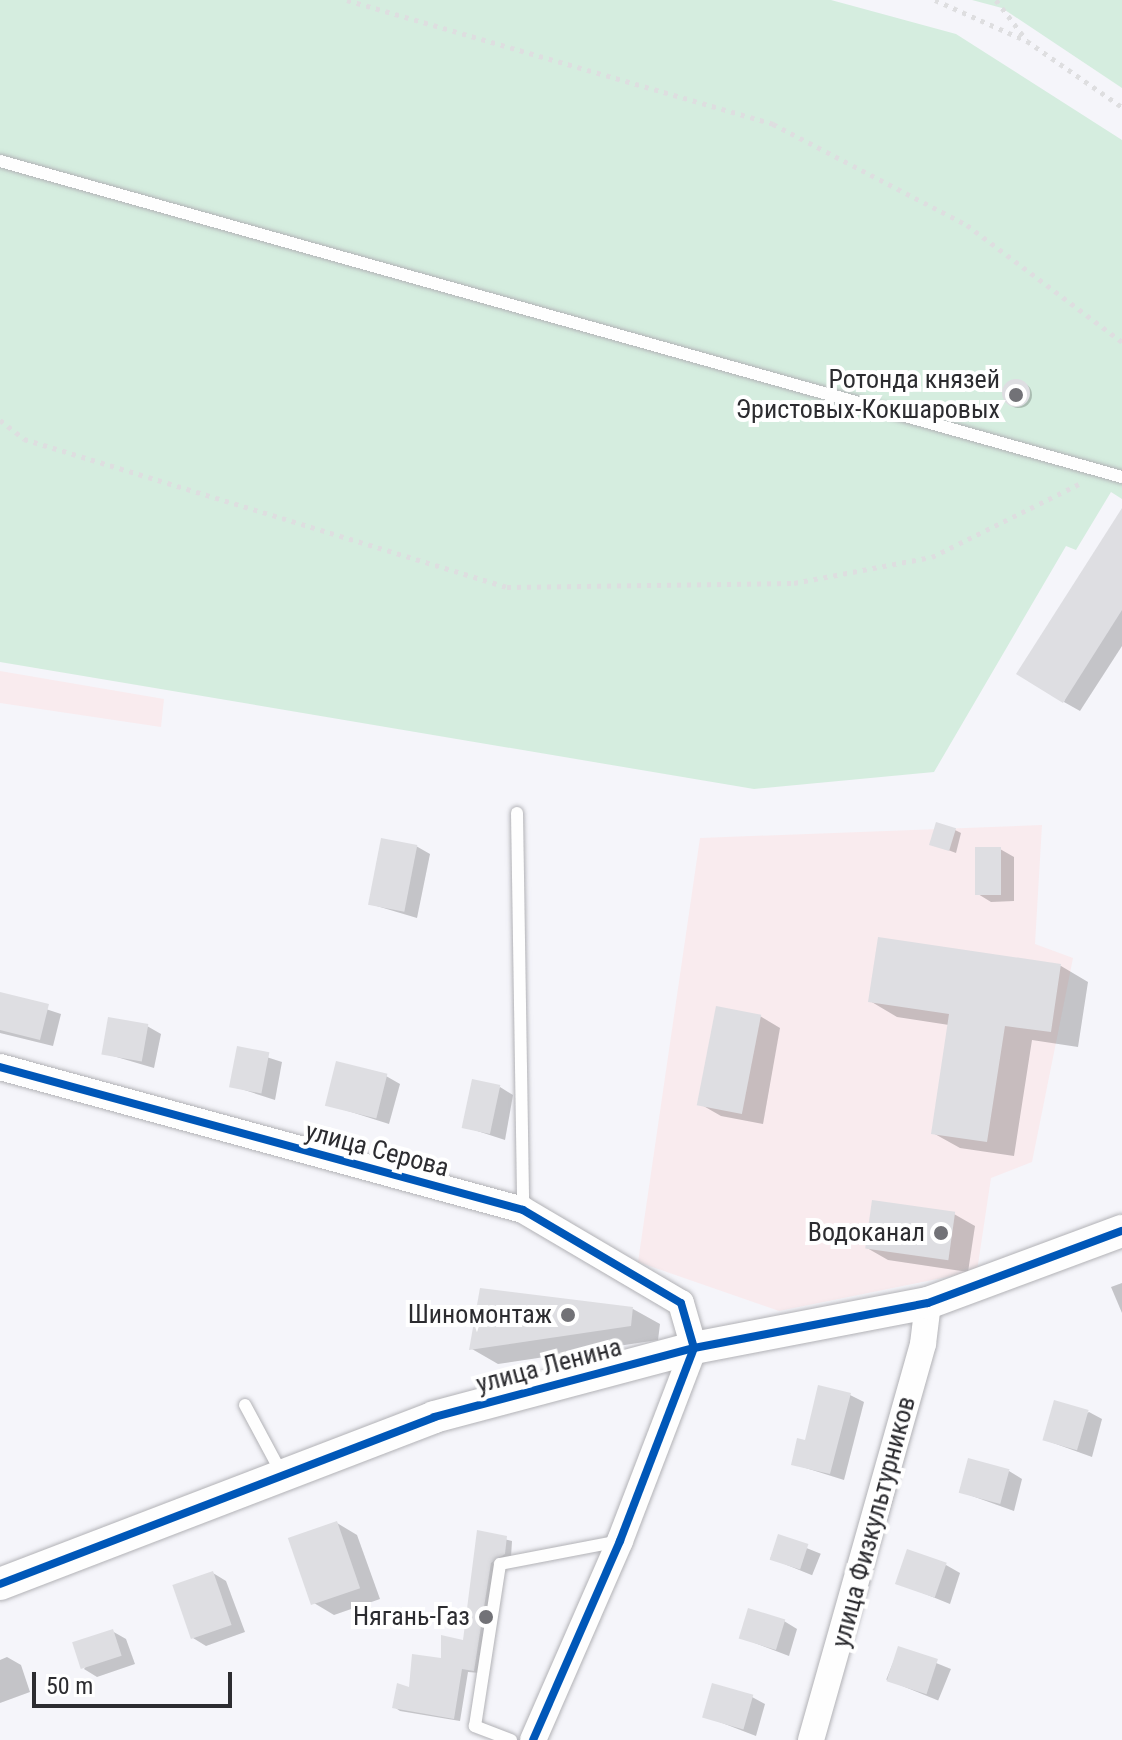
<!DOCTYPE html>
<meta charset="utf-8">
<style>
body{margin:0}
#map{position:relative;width:1122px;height:1740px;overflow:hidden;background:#f5f5fa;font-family:"Roboto Condensed",sans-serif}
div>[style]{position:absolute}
.industrial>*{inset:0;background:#f9ebee}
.green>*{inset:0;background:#d5eddf}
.shadow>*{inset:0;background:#0003;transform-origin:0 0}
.round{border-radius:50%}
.building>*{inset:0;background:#dedee2;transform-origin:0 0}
.path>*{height:5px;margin-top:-2.5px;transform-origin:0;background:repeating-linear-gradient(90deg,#dedee0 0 4px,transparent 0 10px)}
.roads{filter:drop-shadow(0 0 2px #b2b2b6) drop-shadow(0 0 2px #b2b2b6)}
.service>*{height:12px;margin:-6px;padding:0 6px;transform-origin:6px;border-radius:6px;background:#fefefe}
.minor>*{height:26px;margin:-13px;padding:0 13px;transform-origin:13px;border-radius:13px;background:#fefefe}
.tertiary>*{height:32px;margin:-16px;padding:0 16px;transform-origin:16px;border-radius:16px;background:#fefefe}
.cycleway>*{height:8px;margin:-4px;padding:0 4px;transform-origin:4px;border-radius:4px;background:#0057b8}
.dots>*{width:22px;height:22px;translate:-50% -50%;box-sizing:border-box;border:4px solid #fff;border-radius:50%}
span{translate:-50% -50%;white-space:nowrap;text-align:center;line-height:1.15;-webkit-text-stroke:8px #fff;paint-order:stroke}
.poi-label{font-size:26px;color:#2c2c30}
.right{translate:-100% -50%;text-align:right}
.street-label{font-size:26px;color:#2c2c30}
.scale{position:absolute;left:32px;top:1672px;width:200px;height:36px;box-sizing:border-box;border:4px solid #2c2c30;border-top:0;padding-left:10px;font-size:24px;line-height:28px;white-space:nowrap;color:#2c2c30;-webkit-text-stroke:6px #fff;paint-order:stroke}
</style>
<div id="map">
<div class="industrial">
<div style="clip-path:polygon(0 671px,164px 699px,161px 727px,0 703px)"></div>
<div style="clip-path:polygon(1042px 825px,1035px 944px,1073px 958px,1032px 1162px,991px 1178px,977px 1271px,779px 1311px,638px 1262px,700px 838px)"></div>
</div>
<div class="green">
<div style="clip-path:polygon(0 0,831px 0,956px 34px,1122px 140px,1122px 499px,1111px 492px,1076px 550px,1066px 546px,934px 772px,754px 789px,0 662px)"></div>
<div style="clip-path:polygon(972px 0,1122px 0,1122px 88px,1002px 8px)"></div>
</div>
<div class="shadow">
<div class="round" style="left:1006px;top:382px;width:26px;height:26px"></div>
<div style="clip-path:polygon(1122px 511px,1122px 646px,1080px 711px,1064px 702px)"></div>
<div style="clip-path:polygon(955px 830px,961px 833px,956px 853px,932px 844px)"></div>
<div style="clip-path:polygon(416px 846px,430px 854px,417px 918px,370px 904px)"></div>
<div style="clip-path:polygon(1000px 849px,1014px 857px,1014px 901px,991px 902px,978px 894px)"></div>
<div style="clip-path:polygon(879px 940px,1061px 966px,1088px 982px,1078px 1047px,1032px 1040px,1014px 1156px,960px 1148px,933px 1133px,949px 1025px,897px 1017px,870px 1001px)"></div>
<div style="clip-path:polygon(0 994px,61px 1014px,53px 1046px,0 1033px)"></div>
<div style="clip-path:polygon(760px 1016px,780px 1028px,763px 1124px,721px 1116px,700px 1104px)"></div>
<div style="clip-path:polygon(147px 1026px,161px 1034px,154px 1068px,103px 1053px)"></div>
<div style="clip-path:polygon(239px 1048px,282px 1062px,275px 1100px,232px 1086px)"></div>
<div style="clip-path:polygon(386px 1076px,400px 1084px,389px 1124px,326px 1104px)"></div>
<div style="clip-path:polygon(500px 1087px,513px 1095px,505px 1140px,465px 1127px)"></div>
<div style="clip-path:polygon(954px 1214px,975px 1226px,968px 1272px,888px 1260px,867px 1248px)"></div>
<div style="clip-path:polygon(1122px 1283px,1122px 1313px,1111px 1287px)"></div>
<div style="clip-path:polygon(633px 1309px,660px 1324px,658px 1340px,498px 1364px,472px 1349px)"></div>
<div style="clip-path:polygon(850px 1395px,864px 1402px,844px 1480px,793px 1464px)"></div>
<div style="clip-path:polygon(1089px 1412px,1102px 1419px,1092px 1457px,1045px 1440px)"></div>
<div style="clip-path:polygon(1009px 1471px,1022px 1479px,1014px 1511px,961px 1492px)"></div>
<div style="clip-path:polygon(337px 1523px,357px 1535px,380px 1599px,334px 1615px,314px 1603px)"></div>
<div style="clip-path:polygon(479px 1533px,512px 1541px,511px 1557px,497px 1566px,480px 1673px,468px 1672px,460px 1721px,400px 1711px,394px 1707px,410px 1689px,465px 1642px)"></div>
<div style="left:779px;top:1537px;width:45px;height:23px;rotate:22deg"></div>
<div style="clip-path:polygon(946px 1565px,960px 1573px,950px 1604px,898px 1583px)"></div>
<div style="clip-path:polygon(213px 1573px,226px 1581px,245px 1632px,206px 1646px,193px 1638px)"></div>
<div style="clip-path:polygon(784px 1621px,797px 1629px,789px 1656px,742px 1638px)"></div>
<div style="clip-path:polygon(112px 1631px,126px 1639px,135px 1664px,97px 1677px,84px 1669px)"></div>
<div style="left:899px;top:1648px;width:56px;height:34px;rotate:22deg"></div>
<div style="clip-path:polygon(7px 1657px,21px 1665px,30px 1692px,0 1703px,0 1660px)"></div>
<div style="clip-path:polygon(752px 1697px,765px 1704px,756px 1736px,704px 1716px)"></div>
</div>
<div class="building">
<div class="round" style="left:1002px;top:379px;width:28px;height:28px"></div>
<div style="clip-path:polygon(1122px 508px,1122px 610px,1063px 703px,1016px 674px)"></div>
<div style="left:936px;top:822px;width:21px;height:24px;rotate:17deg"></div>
<div style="left:381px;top:838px;width:37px;height:68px;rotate:11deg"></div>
<div style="left:975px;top:847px;width:26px;height:48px"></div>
<div style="clip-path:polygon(878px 937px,1061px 964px,1051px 1032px,1005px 1026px,987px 1142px,931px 1134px,949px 1014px,868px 1002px)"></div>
<div style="clip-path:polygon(0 992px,49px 1004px,40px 1040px,0 1030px)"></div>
<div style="left:716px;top:1006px;width:46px;height:101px;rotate:11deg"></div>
<div style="left:108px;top:1017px;width:41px;height:38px;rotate:10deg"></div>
<div style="left:237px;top:1046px;width:33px;height:42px;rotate:11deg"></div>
<div style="left:336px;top:1061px;width:53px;height:46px;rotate:14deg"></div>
<div style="left:472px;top:1079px;width:29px;height:50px;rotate:12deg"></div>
<div style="left:872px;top:1200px;width:84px;height:49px;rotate:8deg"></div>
<div style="clip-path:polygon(480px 1288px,633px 1307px,631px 1326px,469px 1350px)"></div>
<div style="clip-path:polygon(818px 1385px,851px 1393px,830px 1474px,791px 1465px,797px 1438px,805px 1440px)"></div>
<div style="left:1054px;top:1400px;width:36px;height:42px;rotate:16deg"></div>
<div style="left:968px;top:1458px;width:43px;height:36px;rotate:15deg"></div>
<div style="left:337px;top:1521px;width:71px;height:52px;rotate:71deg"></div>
<div style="clip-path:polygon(477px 1530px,507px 1536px,505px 1554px,491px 1563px,474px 1671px,462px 1669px,454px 1719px,392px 1708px,397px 1683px,409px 1687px,412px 1654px,441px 1658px,441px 1635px,463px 1640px)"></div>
<div style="left:778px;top:1534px;width:32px;height:27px;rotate:18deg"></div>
<div style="left:907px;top:1549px;width:42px;height:37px;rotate:19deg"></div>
<div style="left:213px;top:1571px;width:57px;height:43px;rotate:71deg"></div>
<div style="left:748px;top:1608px;width:39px;height:32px;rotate:17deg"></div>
<div style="left:113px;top:1629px;width:28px;height:43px;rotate:72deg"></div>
<div style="left:898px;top:1646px;width:42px;height:37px;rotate:18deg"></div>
<div style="left:712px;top:1683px;width:43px;height:36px;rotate:16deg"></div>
</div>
<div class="path">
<div style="left:347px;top:0;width:444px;rotate:16.2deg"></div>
<div style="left:773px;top:124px;width:219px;rotate:27.5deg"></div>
<div style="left:967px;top:225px;width:194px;rotate:37deg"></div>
<div style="left:935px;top:0;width:101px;rotate:24deg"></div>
<div style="left:1027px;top:41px;width:116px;rotate:34.8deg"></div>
<div style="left:996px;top:0;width:48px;rotate:52.7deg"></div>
<div style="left:0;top:420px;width:31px;rotate:38deg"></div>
<div style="left:24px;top:439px;width:505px;rotate:17.04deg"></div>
<div style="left:507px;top:587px;width:287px;rotate:-0.8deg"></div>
<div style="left:794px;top:583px;width:140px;rotate:-10.7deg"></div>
<div style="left:932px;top:557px;width:164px;rotate:-26.4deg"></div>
</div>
<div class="roads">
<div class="service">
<div style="left:0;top:161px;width:1166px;rotate:15.73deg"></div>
<div style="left:517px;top:813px;width:397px;rotate:89.1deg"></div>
<div style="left:245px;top:1405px;width:78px;rotate:61.8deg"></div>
<div style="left:511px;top:1740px;width:39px;rotate:-159deg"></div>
<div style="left:475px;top:1726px;width:164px;rotate:-81.2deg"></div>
<div style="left:500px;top:1564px;width:122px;rotate:-10.9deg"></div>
</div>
<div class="minor">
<div style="left:0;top:1067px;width:542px;rotate:15.29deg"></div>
<div style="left:523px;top:1210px;width:183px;rotate:30.5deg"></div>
<div style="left:681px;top:1303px;width:47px;rotate:73.9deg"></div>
<div style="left:694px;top:1348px;width:207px;rotate:111deg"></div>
<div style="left:620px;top:1541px;width:217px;rotate:113.6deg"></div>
<div style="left:811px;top:1740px;width:412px;rotate:-74.2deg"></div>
<div style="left:923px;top:1344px;width:41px;rotate:-83deg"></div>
</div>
<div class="tertiary">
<div style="left:0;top:1584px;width:465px;rotate:-21deg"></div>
<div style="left:434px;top:1417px;width:269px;rotate:-14.9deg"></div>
<div style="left:694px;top:1348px;width:238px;rotate:-10.9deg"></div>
<div style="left:928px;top:1303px;width:207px;rotate:-20.4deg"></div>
</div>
</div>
<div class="cycleway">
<div style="left:0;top:1067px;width:542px;rotate:15.29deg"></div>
<div style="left:523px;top:1210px;width:183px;rotate:30.5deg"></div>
<div style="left:681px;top:1303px;width:47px;rotate:73.9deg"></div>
<div style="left:694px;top:1348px;width:207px;rotate:111deg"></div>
<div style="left:620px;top:1541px;width:217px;rotate:113.6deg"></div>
<div style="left:0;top:1584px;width:465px;rotate:-21deg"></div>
<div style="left:434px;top:1417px;width:269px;rotate:-14.9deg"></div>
<div style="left:694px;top:1348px;width:238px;rotate:-10.9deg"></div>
<div style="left:928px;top:1303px;width:207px;rotate:-20.4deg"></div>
</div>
<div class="dots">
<div style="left:1016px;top:395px;background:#727277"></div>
<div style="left:941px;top:1233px;background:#727277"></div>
<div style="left:568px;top:1315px;background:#727277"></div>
<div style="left:486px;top:1617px;background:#727277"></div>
</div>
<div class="poi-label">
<span class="right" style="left:1000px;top:395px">Ротонда князей<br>Эристовых-Кокшаровых</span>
<span class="right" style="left:925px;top:1233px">Водоканал</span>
<span class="right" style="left:552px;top:1315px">Шиномонтаж</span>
<span class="right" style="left:470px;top:1617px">Нягань-Газ</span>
</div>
<div class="street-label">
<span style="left:377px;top:1150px;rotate:15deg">улица Серова</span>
<span style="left:549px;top:1366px;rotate:-15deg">улица Ленина</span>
<span style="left:874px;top:1522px;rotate:-75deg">улица Физкультурников</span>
</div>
<div class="scale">50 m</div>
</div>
